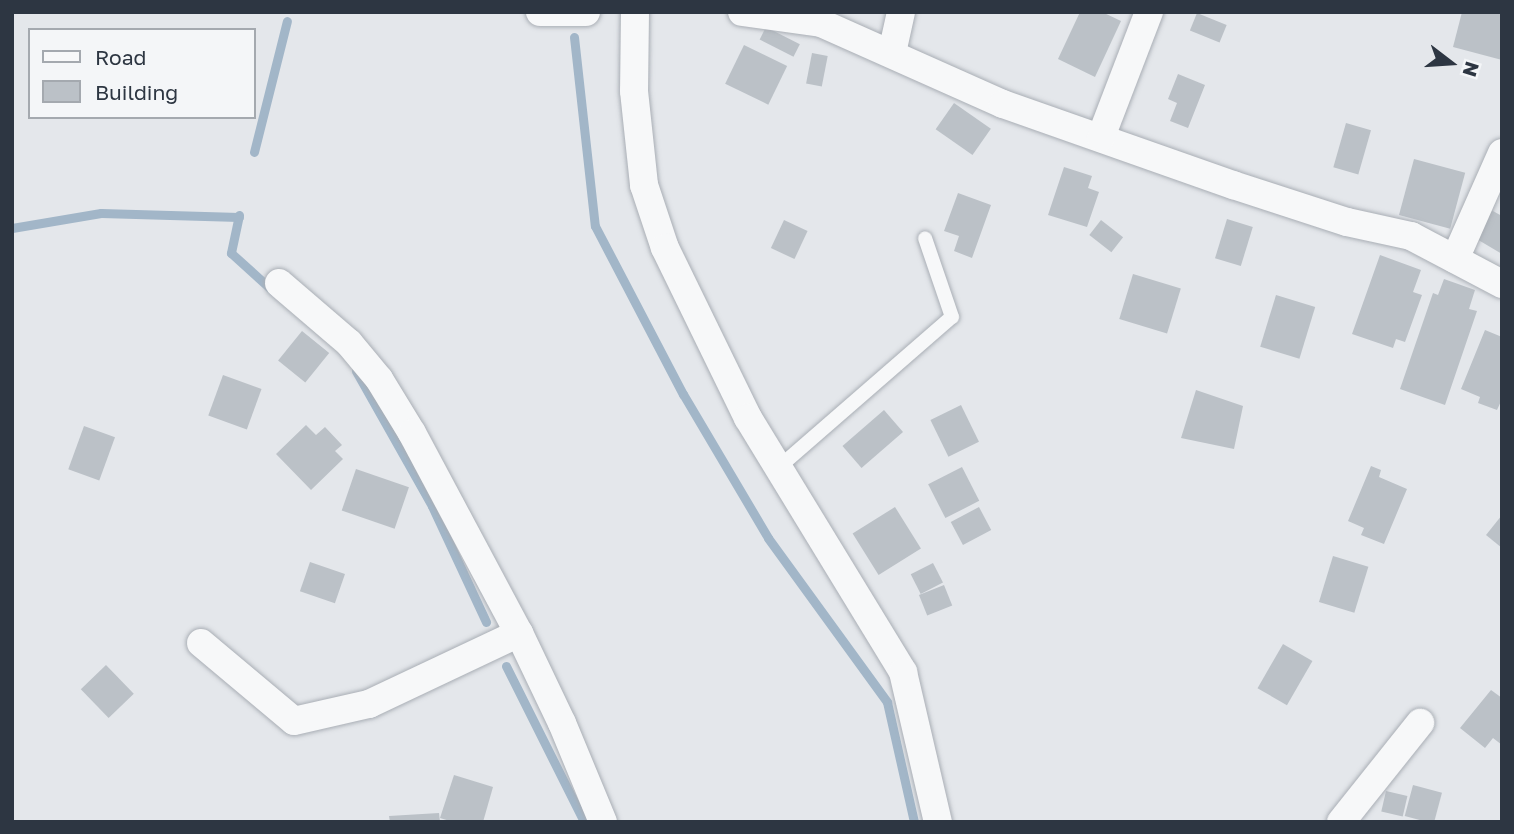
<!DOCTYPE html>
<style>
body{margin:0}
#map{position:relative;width:1514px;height:834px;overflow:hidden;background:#e4e7eb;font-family:"Golos Text",sans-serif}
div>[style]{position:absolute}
.stream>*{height:9px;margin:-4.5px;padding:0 4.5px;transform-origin:4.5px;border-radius:4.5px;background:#a2b6c8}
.building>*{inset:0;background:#bbc1c7;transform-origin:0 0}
.roads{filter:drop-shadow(0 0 2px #a9aeb5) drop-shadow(0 0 2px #a9aeb5)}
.service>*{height:14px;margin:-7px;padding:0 7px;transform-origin:7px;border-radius:7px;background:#f7f8f9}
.minor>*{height:28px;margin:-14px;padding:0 14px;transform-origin:14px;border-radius:14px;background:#f7f8f9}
span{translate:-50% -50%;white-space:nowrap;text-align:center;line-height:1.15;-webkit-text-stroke:5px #f4f6f8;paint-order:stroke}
.frame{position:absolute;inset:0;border:14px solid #2d3642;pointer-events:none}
.legend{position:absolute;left:28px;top:28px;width:228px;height:91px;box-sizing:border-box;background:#f4f6f8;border:2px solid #a4a9af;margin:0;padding:9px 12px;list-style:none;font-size:21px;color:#2d3642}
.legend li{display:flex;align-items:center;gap:14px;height:35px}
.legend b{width:35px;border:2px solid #a4a9af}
.north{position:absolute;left:1416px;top:28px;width:70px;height:70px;-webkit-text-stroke:5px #f4f6f8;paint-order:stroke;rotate:107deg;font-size:19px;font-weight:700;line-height:28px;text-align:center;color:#2d3642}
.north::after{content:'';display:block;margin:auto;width:24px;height:32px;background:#2d3642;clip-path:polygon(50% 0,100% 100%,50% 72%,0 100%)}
</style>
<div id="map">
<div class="stream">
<div style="left:574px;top:37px;width:190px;rotate:83.7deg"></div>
<div style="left:595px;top:226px;width:190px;rotate:62.4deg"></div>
<div style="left:683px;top:394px;width:167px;rotate:59.4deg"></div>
<div style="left:768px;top:538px;width:203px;rotate:54deg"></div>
<div style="left:887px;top:702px;width:123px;rotate:77.3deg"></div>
<div style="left:254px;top:152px;width:135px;rotate:-75.9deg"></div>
<div style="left:239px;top:215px;width:39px;rotate:102deg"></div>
<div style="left:231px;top:253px;width:57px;rotate:42.1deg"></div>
<div style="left:12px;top:228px;width:90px;rotate:-9.6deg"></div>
<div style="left:101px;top:213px;width:138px;rotate:1.7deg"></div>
<div style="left:356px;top:371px;width:155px;rotate:60.6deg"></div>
<div style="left:432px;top:506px;width:128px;rotate:65deg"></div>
<div style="left:506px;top:666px;width:174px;rotate:63.4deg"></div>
</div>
<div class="building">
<div style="clip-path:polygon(1080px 12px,1102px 12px,1121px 21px,1095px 77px,1058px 59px)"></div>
<div style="clip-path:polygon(1462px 12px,1502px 12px,1502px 60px,1453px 47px)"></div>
<div style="left:1197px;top:13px;width:32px;height:19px;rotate:22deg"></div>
<div style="left:766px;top:27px;width:38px;height:14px;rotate:27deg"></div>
<div style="left:744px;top:45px;width:48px;height:43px;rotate:26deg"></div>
<div style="left:812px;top:53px;width:16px;height:31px;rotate:11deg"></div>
<div style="clip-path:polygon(1178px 74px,1205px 85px,1188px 128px,1170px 121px,1177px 103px,1168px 99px)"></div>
<div style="left:954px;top:103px;width:45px;height:32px;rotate:35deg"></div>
<div style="left:1346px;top:123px;width:26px;height:46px;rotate:16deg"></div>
<div style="left:1414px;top:159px;width:53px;height:58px;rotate:15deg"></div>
<div style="clip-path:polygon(1064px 167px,1092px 176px,1088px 188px,1099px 192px,1087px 227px,1048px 215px)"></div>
<div style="clip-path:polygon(958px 193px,991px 205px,972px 258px,954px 251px,959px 236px,944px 231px)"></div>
<div style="clip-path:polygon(1491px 210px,1502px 216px,1502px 254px,1475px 238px)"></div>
<div style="left:1227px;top:219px;width:27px;height:41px;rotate:17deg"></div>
<div style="left:784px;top:220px;width:26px;height:31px;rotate:25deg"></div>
<div style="left:1101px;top:220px;width:28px;height:19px;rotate:38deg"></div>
<div style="clip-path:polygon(1380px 255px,1421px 270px,1413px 292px,1422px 295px,1405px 342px,1396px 339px,1393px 348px,1352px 334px)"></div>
<div style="left:1133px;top:274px;width:50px;height:47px;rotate:17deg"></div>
<div style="clip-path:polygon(1444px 279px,1475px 290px,1469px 309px,1477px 311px,1445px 405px,1400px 389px,1433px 293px,1438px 295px)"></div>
<div style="left:1276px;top:295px;width:41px;height:54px;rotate:17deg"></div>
<div style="clip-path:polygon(1485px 330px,1502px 337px,1502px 399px,1497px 410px,1478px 403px,1480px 397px,1461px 389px)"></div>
<div style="left:302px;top:331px;width:35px;height:38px;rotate:39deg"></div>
<div style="left:223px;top:375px;width:41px;height:43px;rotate:20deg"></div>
<div style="clip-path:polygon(1196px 390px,1243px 406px,1234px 449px,1181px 438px)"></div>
<div style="left:961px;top:405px;width:41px;height:34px;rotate:64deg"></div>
<div style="left:884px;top:410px;width:29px;height:55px;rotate:49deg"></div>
<div style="clip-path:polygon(306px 425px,316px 435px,325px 427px,342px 445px,335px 451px,343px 459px,311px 490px,276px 454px)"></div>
<div style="left:84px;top:426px;width:33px;height:46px;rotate:20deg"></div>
<div style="clip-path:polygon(1371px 466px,1381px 470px,1379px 477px,1407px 489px,1384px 544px,1361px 535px,1364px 528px,1348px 521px)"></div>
<div style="left:962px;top:467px;width:38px;height:38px;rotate:63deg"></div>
<div style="left:356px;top:469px;width:56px;height:44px;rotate:19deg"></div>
<div style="left:895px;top:507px;width:49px;height:50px;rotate:58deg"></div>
<div style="left:979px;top:507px;width:26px;height:32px;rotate:62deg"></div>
<div style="clip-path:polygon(1502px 515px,1502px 548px,1486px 535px)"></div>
<div style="left:1333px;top:556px;width:37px;height:48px;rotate:17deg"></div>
<div style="left:310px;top:562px;width:37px;height:31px;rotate:19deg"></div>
<div style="left:933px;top:563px;width:22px;height:25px;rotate:63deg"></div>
<div style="left:944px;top:585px;width:22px;height:27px;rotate:68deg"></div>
<div style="left:1283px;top:644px;width:34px;height:51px;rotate:30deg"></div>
<div style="left:106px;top:665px;width:40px;height:35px;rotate:46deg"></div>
<div style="clip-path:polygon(1491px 690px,1502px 698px,1502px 745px,1493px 738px,1485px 748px,1460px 728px)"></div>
<div style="clip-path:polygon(454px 775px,493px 787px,483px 822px,453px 822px,440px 818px)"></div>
<div style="left:1413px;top:785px;width:30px;height:32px;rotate:15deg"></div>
<div style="left:1386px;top:791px;width:22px;height:21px;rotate:13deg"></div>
<div style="clip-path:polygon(439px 813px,440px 822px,390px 822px,389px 816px)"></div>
</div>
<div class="roads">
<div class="service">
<div style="left:778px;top:468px;width:230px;rotate:-41deg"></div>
<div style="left:952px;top:317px;width:83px;rotate:-108.9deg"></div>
</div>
<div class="minor">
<div style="left:540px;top:12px;width:46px"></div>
<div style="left:635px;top:12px;width:79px;rotate:90.7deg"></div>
<div style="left:634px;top:91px;width:95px;rotate:83.9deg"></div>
<div style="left:644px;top:185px;width:66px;rotate:71.6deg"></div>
<div style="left:665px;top:248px;width:189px;rotate:64deg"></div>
<div style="left:748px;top:418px;width:298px;rotate:58.6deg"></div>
<div style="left:903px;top:672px;width:154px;rotate:76.9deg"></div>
<div style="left:742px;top:12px;width:80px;rotate:7.9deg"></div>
<div style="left:821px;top:23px;width:199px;rotate:24deg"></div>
<div style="left:1003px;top:104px;width:244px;rotate:19.4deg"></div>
<div style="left:1233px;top:185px;width:120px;rotate:18deg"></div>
<div style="left:1347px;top:222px;width:66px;rotate:12.3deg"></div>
<div style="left:1411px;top:236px;width:103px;rotate:27.8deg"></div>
<div style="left:892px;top:53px;width:42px;rotate:-77.6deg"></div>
<div style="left:1101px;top:137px;width:134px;rotate:-69deg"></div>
<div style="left:1455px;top:259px;width:116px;rotate:-66.1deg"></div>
<div style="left:279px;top:283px;width:92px;rotate:40.6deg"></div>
<div style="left:349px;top:343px;width:47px;rotate:50.2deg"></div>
<div style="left:379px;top:379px;width:63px;rotate:58.6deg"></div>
<div style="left:412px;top:433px;width:227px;rotate:61.9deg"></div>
<div style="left:519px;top:633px;width:100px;rotate:64.5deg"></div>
<div style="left:562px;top:723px;width:107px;rotate:67.5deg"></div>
<div style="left:201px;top:643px;width:121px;rotate:40deg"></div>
<div style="left:294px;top:721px;width:77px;rotate:-12.8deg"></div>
<div style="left:369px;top:704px;width:166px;rotate:-25.3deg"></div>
<div style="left:1341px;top:822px;width:127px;rotate:-51.4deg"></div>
</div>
</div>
<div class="frame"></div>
<ul class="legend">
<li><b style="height:9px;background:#f7f8f9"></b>Road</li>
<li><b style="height:19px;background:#bbc1c7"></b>Building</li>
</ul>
<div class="north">N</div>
</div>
